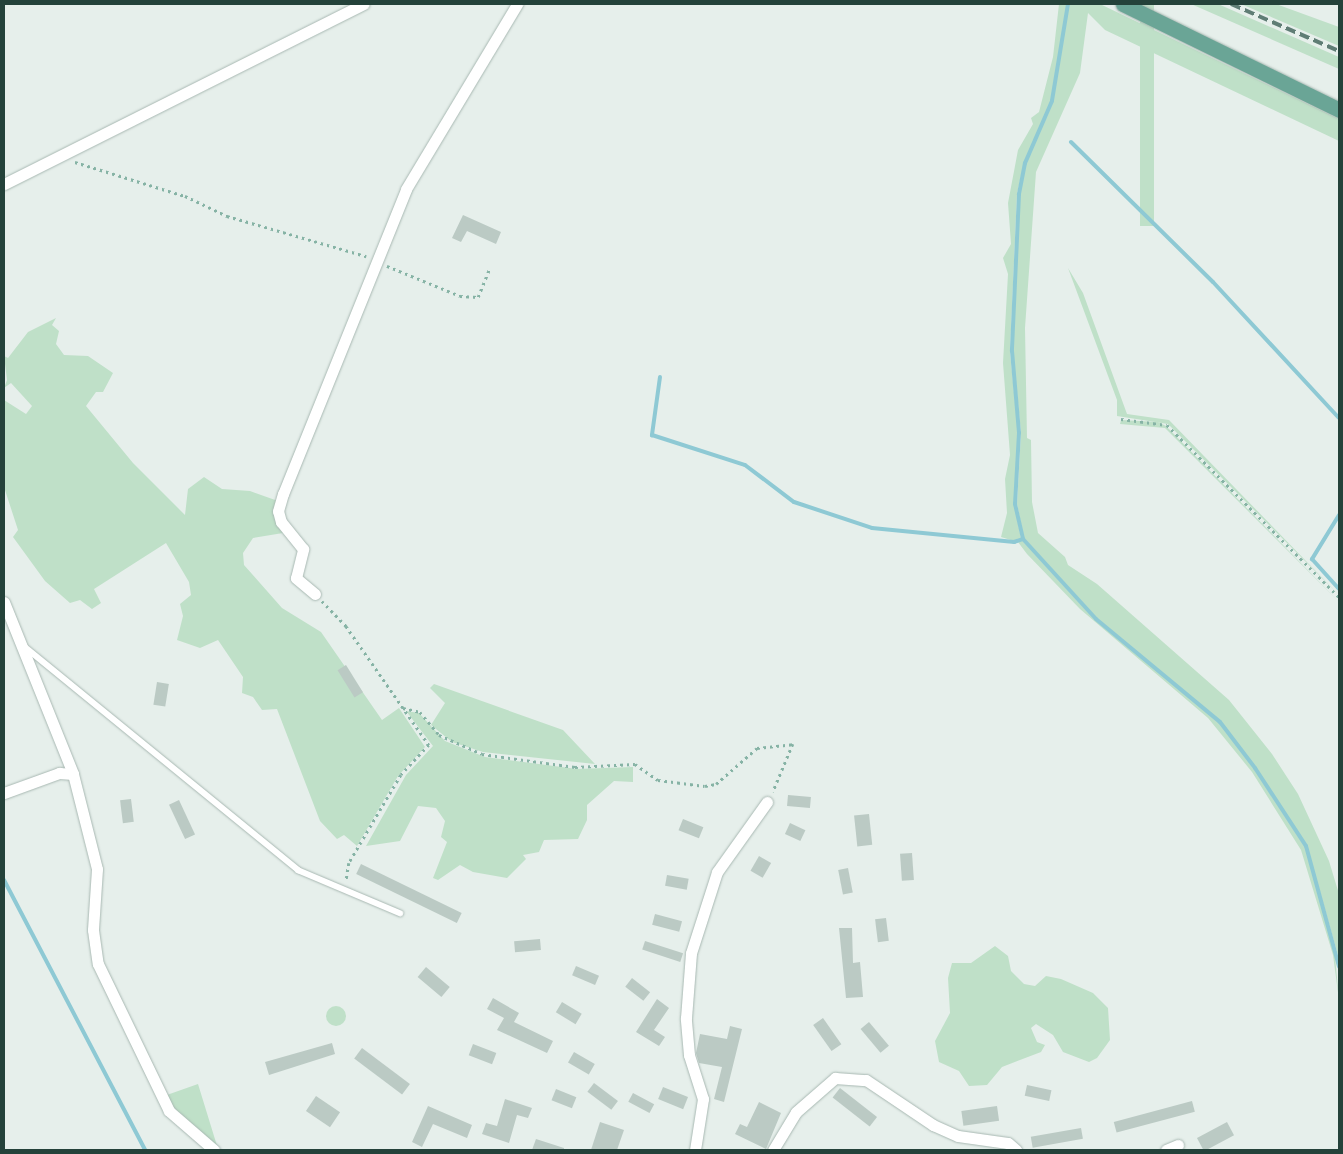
<!DOCTYPE html>
<style>
body{margin:0}
#map{position:relative;width:1343px;height:1154px;overflow:hidden;background:#e6efeb;font-family:Ubuntu,sans-serif}
div>[style]{position:absolute}
.green>*{inset:0;background:#bfe0c8;transform-origin:0 0}
.round{border-radius:50%}
.stream>*{height:4px;margin:-2px;padding:0 2px;transform-origin:2px;border-radius:2px;background:#8ec9d4}
.building>*{inset:0;background:#bbcac4;transform-origin:0 0}
.path>*{height:2.5px;margin-top:-1.25px;transform-origin:0;background:repeating-linear-gradient(90deg,#86b3a5 0 2.5px,transparent 0 6.5px)}
.roads{filter:drop-shadow(0 0 1px #a8b8b2) drop-shadow(0 0 1px #a8b8b2)}
.service>*{height:5.5px;margin:-2.75px;padding:0 2.75px;transform-origin:2.75px;border-radius:2.75px;background:#fff}
.minor>*{height:11px;margin:-5.5px;padding:0 5.5px;transform-origin:5.5px;border-radius:5.5px;background:#fff}
.primary>*{height:15px;margin:-7.5px;padding:0 7.5px;transform-origin:7.5px;border-radius:7.5px;background:#6aa596}
.rail>*{height:4px;margin-top:-2px;transform-origin:0;background:repeating-linear-gradient(90deg,#5f7d75 0 10px,transparent 0 15px)}
span{translate:-50% -50%;white-space:nowrap;text-align:center;line-height:1.15;-webkit-text-stroke:4.5px #f7fbf9;paint-order:stroke}
.frame{position:absolute;inset:0;border:5px solid #24423a;pointer-events:none}
</style>
<div id="map">
<div class="green">
<div style="clip-path:polygon(1059px 4px,1067px 4px,1066px 22px,1051px 101px,1024px 162px,1017px 194px,1010px 352px,1018px 433px,1014px 504px,1021px 538px,1014px 541px,1001px 537px,1007px 513px,1005px 479px,1010px 455px,1003px 363px,1008px 274px,1003px 258px,1011px 244px,1008px 203px,1018px 150px,1033px 124px,1031px 118px,1039px 112px,1053px 57px)"></div>
<div style="clip-path:polygon(1069px 4px,1100px 4px,1339px 119px,1339px 141px,1105px 30px,1088px 13px,1080px 73px,1036px 172px,1025px 328px,1027px 438px,1031px 440px,1032px 502px,1038px 533px,1065px 557px,1068px 565px,1097px 584px,1229px 700px,1272px 754px,1298px 794px,1329px 861px,1339px 894px,1339px 959px,1307px 846px,1221px 721px,1097px 618px,1024px 538px,1017px 504px,1021px 433px,1013px 351px,1020px 194px,1026px 163px,1053px 102px)"></div>
<div style="left:1140px;top:4px;width:14px;height:222px"></div>
<div style="clip-path:polygon(1191px 4px,1218px 4px,1339px 57px,1339px 69px)"></div>
<div style="clip-path:polygon(1241px 4px,1276px 4px,1339px 27px,1339px 46px)"></div>
<div style="clip-path:polygon(1068px 268px,1083px 293px,1127px 414px,1169px 420px,1339px 595px,1168px 424px,1117px 416px,1117px 400px)"></div>
<div style="clip-path:polygon(56px 318px,52px 325px,59px 331px,56px 344px,64px 355px,88px 356px,113px 373px,103px 392px,96px 392px,86px 406px,133px 463px,185px 515px,188px 489px,204px 477px,222px 489px,250px 491px,278px 501px,283px 533px,253px 538px,243px 553px,244px 565px,282px 608px,321px 632px,382px 720px,399px 708px,425px 747px,398px 776px,357px 846px,344px 835px,337px 839px,320px 821px,277px 709px,262px 710px,253px 697px,242px 693px,243px 677px,218px 640px,200px 648px,177px 640px,183px 616px,180px 604px,191px 595px,189px 582px,166px 543px,94px 589px,101px 603px,92px 609px,80px 600px,70px 603px,45px 581px,13px 537px,18px 530px,4px 487px,4px 400px,26px 414px,32px 406px,11px 383px,4px 388px,7px 380px,4px 356px,8px 358px,28px 332px)"></div>
<div style="clip-path:polygon(1121px 420px,1158px 422px,1166px 426px,1339px 602px,1165px 428px,1120px 424px)"></div>
<div style="clip-path:polygon(1022px 540px,1095px 620px,1219px 723px,1254px 769px,1305px 847px,1334px 945px,1339px 1000px,1333px 955px,1301px 850px,1252px 772px,1208px 718px,1080px 609px,1027px 554px,1018px 542px)"></div>
<div style="clip-path:polygon(434px 684px,563px 730px,595px 764px,483px 752px,452px 742px,431px 725px,445px 703px,430px 688px)"></div>
<div style="clip-path:polygon(406px 711px,419px 713px,445px 741px,485px 757px,577px 769px,633px 767px,633px 782px,614px 781px,587px 805px,587px 820px,578px 839px,544px 840px,539px 852px,523px 855px,526px 859px,507px 878px,473px 872px,460px 865px,438px 880px,433px 878px,447px 842px,441px 837px,445px 821px,436px 808px,418px 806px,400px 841px,366px 846px,406px 775px,433px 746px)"></div>
<div style="clip-path:polygon(995px 946px,1008px 956px,1011px 971px,1024px 984px,1035px 986px,1046px 976px,1061px 979px,1093px 993px,1108px 1008px,1110px 1040px,1097px 1058px,1089px 1062px,1063px 1052px,1053px 1035px,1036px 1024px,1031px 1028px,1037px 1042px,1045px 1045px,1041px 1052px,1002px 1067px,987px 1085px,969px 1086px,959px 1071px,939px 1062px,935px 1041px,950px 1013px,948px 978px,952px 963px,971px 963px)"></div>
<div class="round" style="left:326px;top:1006px;width:20px;height:20px"></div>
<div style="clip-path:polygon(198px 1084px,218px 1149px,222px 1150px,215px 1150px,188px 1129px,164px 1096px)"></div>
</div>
<div class="stream">
<div style="left:1068px;top:4px;width:98px;rotate:99.4deg"></div>
<div style="left:1052px;top:101px;width:68px;rotate:113.5deg"></div>
<div style="left:1025px;top:163px;width:32px;rotate:101deg"></div>
<div style="left:1019px;top:194px;width:157px;rotate:92.6deg"></div>
<div style="left:1012px;top:351px;width:82px;rotate:85.1deg"></div>
<div style="left:1019px;top:433px;width:71px;rotate:93.2deg"></div>
<div style="left:1015px;top:504px;width:36px;rotate:77deg"></div>
<div style="left:1023px;top:539px;width:108px;rotate:47.6deg"></div>
<div style="left:1096px;top:619px;width:161px;rotate:39.7deg"></div>
<div style="left:1220px;top:722px;width:58px;rotate:52.7deg"></div>
<div style="left:1255px;top:768px;width:93px;rotate:56.8deg"></div>
<div style="left:1306px;top:846px;width:125px;rotate:74.7deg"></div>
<div style="left:1071px;top:142px;width:199px;rotate:44.6deg"></div>
<div style="left:1213px;top:282px;width:185px;rotate:47.2deg"></div>
<div style="left:660px;top:377px;width:59px;rotate:97.9deg"></div>
<div style="left:652px;top:435px;width:98px;rotate:17.9deg"></div>
<div style="left:745px;top:465px;width:61px;rotate:37.1deg"></div>
<div style="left:794px;top:502px;width:82px;rotate:18.4deg"></div>
<div style="left:872px;top:528px;width:143px;rotate:5.6deg"></div>
<div style="left:1014px;top:542px;width:9px;rotate:-18deg"></div>
<div style="left:1339px;top:515px;width:52px;rotate:121.5deg"></div>
<div style="left:1312px;top:559px;width:40px;rotate:48deg"></div>
<div style="left:4px;top:880px;width:305px;rotate:62.4deg"></div>
</div>
<div class="building">
<div style="clip-path:polygon(463px 215px,501px 232px,496px 244px,467px 231px,461px 242px,452px 238px)"></div>
<div style="left:346px;top:665px;width:32px;height:10px;rotate:58deg"></div>
<div style="left:157px;top:682px;width:12px;height:23px;rotate:9deg"></div>
<div style="left:788px;top:795px;width:23px;height:11px;rotate:5deg"></div>
<div style="left:131px;top:799px;width:23px;height:11px;rotate:83deg"></div>
<div style="left:179px;top:800px;width:38px;height:11px;rotate:65deg"></div>
<div style="left:869px;top:814px;width:31px;height:15px;rotate:84deg"></div>
<div style="left:683px;top:819px;width:22px;height:12px;rotate:22deg"></div>
<div style="left:790px;top:823px;width:17px;height:12px;rotate:25deg"></div>
<div style="left:912px;top:853px;width:27px;height:12px;rotate:86deg"></div>
<div style="left:759px;top:856px;width:14px;height:17px;rotate:30deg"></div>
<div style="left:361px;top:864px;width:112px;height:11px;rotate:26deg"></div>
<div style="left:848px;top:868px;width:25px;height:10px;rotate:79deg"></div>
<div style="left:667px;top:875px;width:22px;height:11px;rotate:10deg"></div>
<div style="left:655px;top:914px;width:28px;height:11px;rotate:15deg"></div>
<div style="left:886px;top:918px;width:23px;height:11px;rotate:83deg"></div>
<div style="clip-path:polygon(839px 928px,852px 928px,853px 963px,860px 962px,863px 997px,846px 998px)"></div>
<div style="left:540px;top:939px;width:11px;height:26px;rotate:85deg"></div>
<div style="left:645px;top:941px;width:40px;height:9px;rotate:18deg"></div>
<div style="left:576px;top:966px;width:25px;height:10px;rotate:23deg"></div>
<div style="left:426px;top:967px;width:31px;height:13px;rotate:40deg"></div>
<div style="left:632px;top:978px;width:23px;height:11px;rotate:38deg"></div>
<div style="clip-path:polygon(493px 998px,519px 1013px,514px 1022px,553px 1041px,547px 1053px,497px 1030px,504px 1018px,487px 1009px)"></div>
<div style="clip-path:polygon(657px 999px,669px 1008px,654px 1030px,665px 1037px,659px 1046px,636px 1032px)"></div>
<div style="left:562px;top:1002px;width:23px;height:12px;rotate:31deg"></div>
<div style="left:823px;top:1018px;width:32px;height:12px;rotate:55deg"></div>
<div style="left:869px;top:1022px;width:31px;height:11px;rotate:50deg"></div>
<div style="clip-path:polygon(730px 1026px,742px 1029px,724px 1102px,714px 1099px,722px 1067px,699px 1063px,696px 1053px,700px 1034px,727px 1039px)"></div>
<div style="clip-path:polygon(332px 1043px,335px 1054px,269px 1075px,265px 1062px)"></div>
<div style="left:473px;top:1044px;width:25px;height:12px;rotate:21deg"></div>
<div style="left:362px;top:1048px;width:60px;height:13px;rotate:37deg"></div>
<div style="left:574px;top:1052px;width:24px;height:12px;rotate:30deg"></div>
<div style="left:594px;top:1083px;width:30px;height:11px;rotate:37deg"></div>
<div style="left:1027px;top:1085px;width:25px;height:11px;rotate:12deg"></div>
<div style="left:663px;top:1087px;width:27px;height:13px;rotate:22deg"></div>
<div style="left:840px;top:1088px;width:47px;height:12px;rotate:38deg"></div>
<div style="left:556px;top:1089px;width:22px;height:12px;rotate:22deg"></div>
<div style="left:633px;top:1093px;width:24px;height:10px;rotate:28deg"></div>
<div style="left:316px;top:1096px;width:29px;height:18px;rotate:34deg"></div>
<div style="clip-path:polygon(505px 1099px,532px 1108px,528px 1118px,517px 1115px,509px 1143px,482px 1134px,486px 1123px,497px 1126px)"></div>
<div style="left:1192px;top:1101px;width:11px;height:81px;rotate:75deg"></div>
<div style="clip-path:polygon(759px 1102px,781px 1113px,766px 1149px,735px 1134px,740px 1124px,747px 1127px)"></div>
<div style="clip-path:polygon(428px 1106px,472px 1125px,467px 1138px,433px 1124px,422px 1147px,412px 1142px)"></div>
<div style="left:997px;top:1106px;width:15px;height:36px;rotate:82deg"></div>
<div style="clip-path:polygon(600px 1122px,624px 1130px,617px 1150px,591px 1150px)"></div>
<div style="left:1227px;top:1122px;width:15px;height:34px;rotate:62deg"></div>
<div style="left:1081px;top:1128px;width:11px;height:51px;rotate:80deg"></div>
<div style="clip-path:polygon(536px 1139px,564px 1148px,564px 1150px,532px 1150px)"></div>
</div>
<div class="path">
<div style="left:75px;top:162px;width:115px;rotate:17.2deg"></div>
<div style="left:185px;top:196px;width:47px;rotate:25.5deg"></div>
<div style="left:227px;top:216px;width:145px;rotate:16.1deg"></div>
<div style="left:387px;top:266px;width:79px;rotate:22.3deg"></div>
<div style="left:460px;top:296px;width:18px;rotate:3deg"></div>
<div style="left:478px;top:297px;width:31px;rotate:-68deg"></div>
<div style="left:1121px;top:419px;width:46px;rotate:7.4deg"></div>
<div style="left:1167px;top:425px;width:243px;rotate:45deg"></div>
<div style="left:322px;top:601px;width:35px;rotate:46deg"></div>
<div style="left:346px;top:626px;width:145px;rotate:55.1deg"></div>
<div style="left:429px;top:745px;width:41px;rotate:133deg"></div>
<div style="left:401px;top:775px;width:102px;rotate:120.6deg"></div>
<div style="left:349px;top:863px;width:18px;rotate:99deg"></div>
<div style="left:403px;top:708px;width:17px;rotate:13deg"></div>
<div style="left:420px;top:712px;width:30px;rotate:50deg"></div>
<div style="left:439px;top:735px;width:47px;rotate:23.8deg"></div>
<div style="left:482px;top:754px;width:94px;rotate:8deg"></div>
<div style="left:575px;top:767px;width:60px;rotate:-2.9deg"></div>
<div style="left:635px;top:764px;width:28px;rotate:35deg"></div>
<div style="left:658px;top:780px;width:47px;rotate:7.3deg"></div>
<div style="left:705px;top:786px;width:11px;rotate:-10deg"></div>
<div style="left:716px;top:784px;width:55px;rotate:-41.3deg"></div>
<div style="left:757px;top:748px;width:36px;rotate:-6deg"></div>
<div style="left:793px;top:744px;width:52px;rotate:112.6deg"></div>
</div>
<div class="roads">
<div class="service">
<div style="left:25px;top:647px;width:353px;rotate:39.2deg"></div>
<div style="left:298px;top:870px;width:111px;rotate:22.9deg"></div>
</div>
<div class="minor">
<div style="left:4px;top:184px;width:402px;rotate:-26.6deg"></div>
<div style="left:315px;top:594px;width:25px;rotate:-140deg"></div>
<div style="left:296px;top:578px;width:30px;rotate:-76deg"></div>
<div style="left:303px;top:549px;width:35px;rotate:-129deg"></div>
<div style="left:281px;top:522px;width:11px;rotate:-105deg"></div>
<div style="left:278px;top:511px;width:18px;rotate:-74deg"></div>
<div style="left:283px;top:494px;width:329px;rotate:-68deg"></div>
<div style="left:406px;top:189px;width:216px;rotate:-59deg"></div>
<div style="left:4px;top:602px;width:185px;rotate:68.1deg"></div>
<div style="left:73px;top:774px;width:98px;rotate:75.8deg"></div>
<div style="left:97px;top:869px;width:61px;rotate:93.8deg"></div>
<div style="left:93px;top:930px;width:34px;rotate:82deg"></div>
<div style="left:98px;top:964px;width:163px;rotate:64.2deg"></div>
<div style="left:169px;top:1111px;width:60px;rotate:40.9deg"></div>
<div style="left:4px;top:793px;width:59px;rotate:-20deg"></div>
<div style="left:59px;top:773px;width:14px;rotate:4deg"></div>
<div style="left:695px;top:1150px;width:52px;rotate:-81.1deg"></div>
<div style="left:703px;top:1099px;width:46px;rotate:-107.7deg"></div>
<div style="left:689px;top:1055px;width:37px;rotate:-95deg"></div>
<div style="left:686px;top:1018px;width:65px;rotate:-85.6deg"></div>
<div style="left:691px;top:953px;width:85px;rotate:-72.2deg"></div>
<div style="left:717px;top:872px;width:86px;rotate:-54.5deg"></div>
<div style="left:773px;top:1150px;width:44px;rotate:-58.8deg"></div>
<div style="left:796px;top:1112px;width:52px;rotate:-41.1deg"></div>
<div style="left:835px;top:1078px;width:31px;rotate:4deg"></div>
<div style="left:866px;top:1080px;width:81px;rotate:33.9deg"></div>
<div style="left:933px;top:1125px;width:27px;rotate:24deg"></div>
<div style="left:958px;top:1136px;width:50px;rotate:8deg"></div>
<div style="left:1008px;top:1143px;width:11px;rotate:41deg"></div>
<div style="left:1166px;top:1150px;width:13px;rotate:-23deg"></div>
</div>
<div class="primary">
<div style="left:1123px;top:4px;width:241px;rotate:26.1deg"></div>
</div>
</div>
<div class="rail">
<div style="left:1231px;top:4px;width:118px;rotate:23.5deg"></div>
</div>
<div class="frame"></div>
</div>
